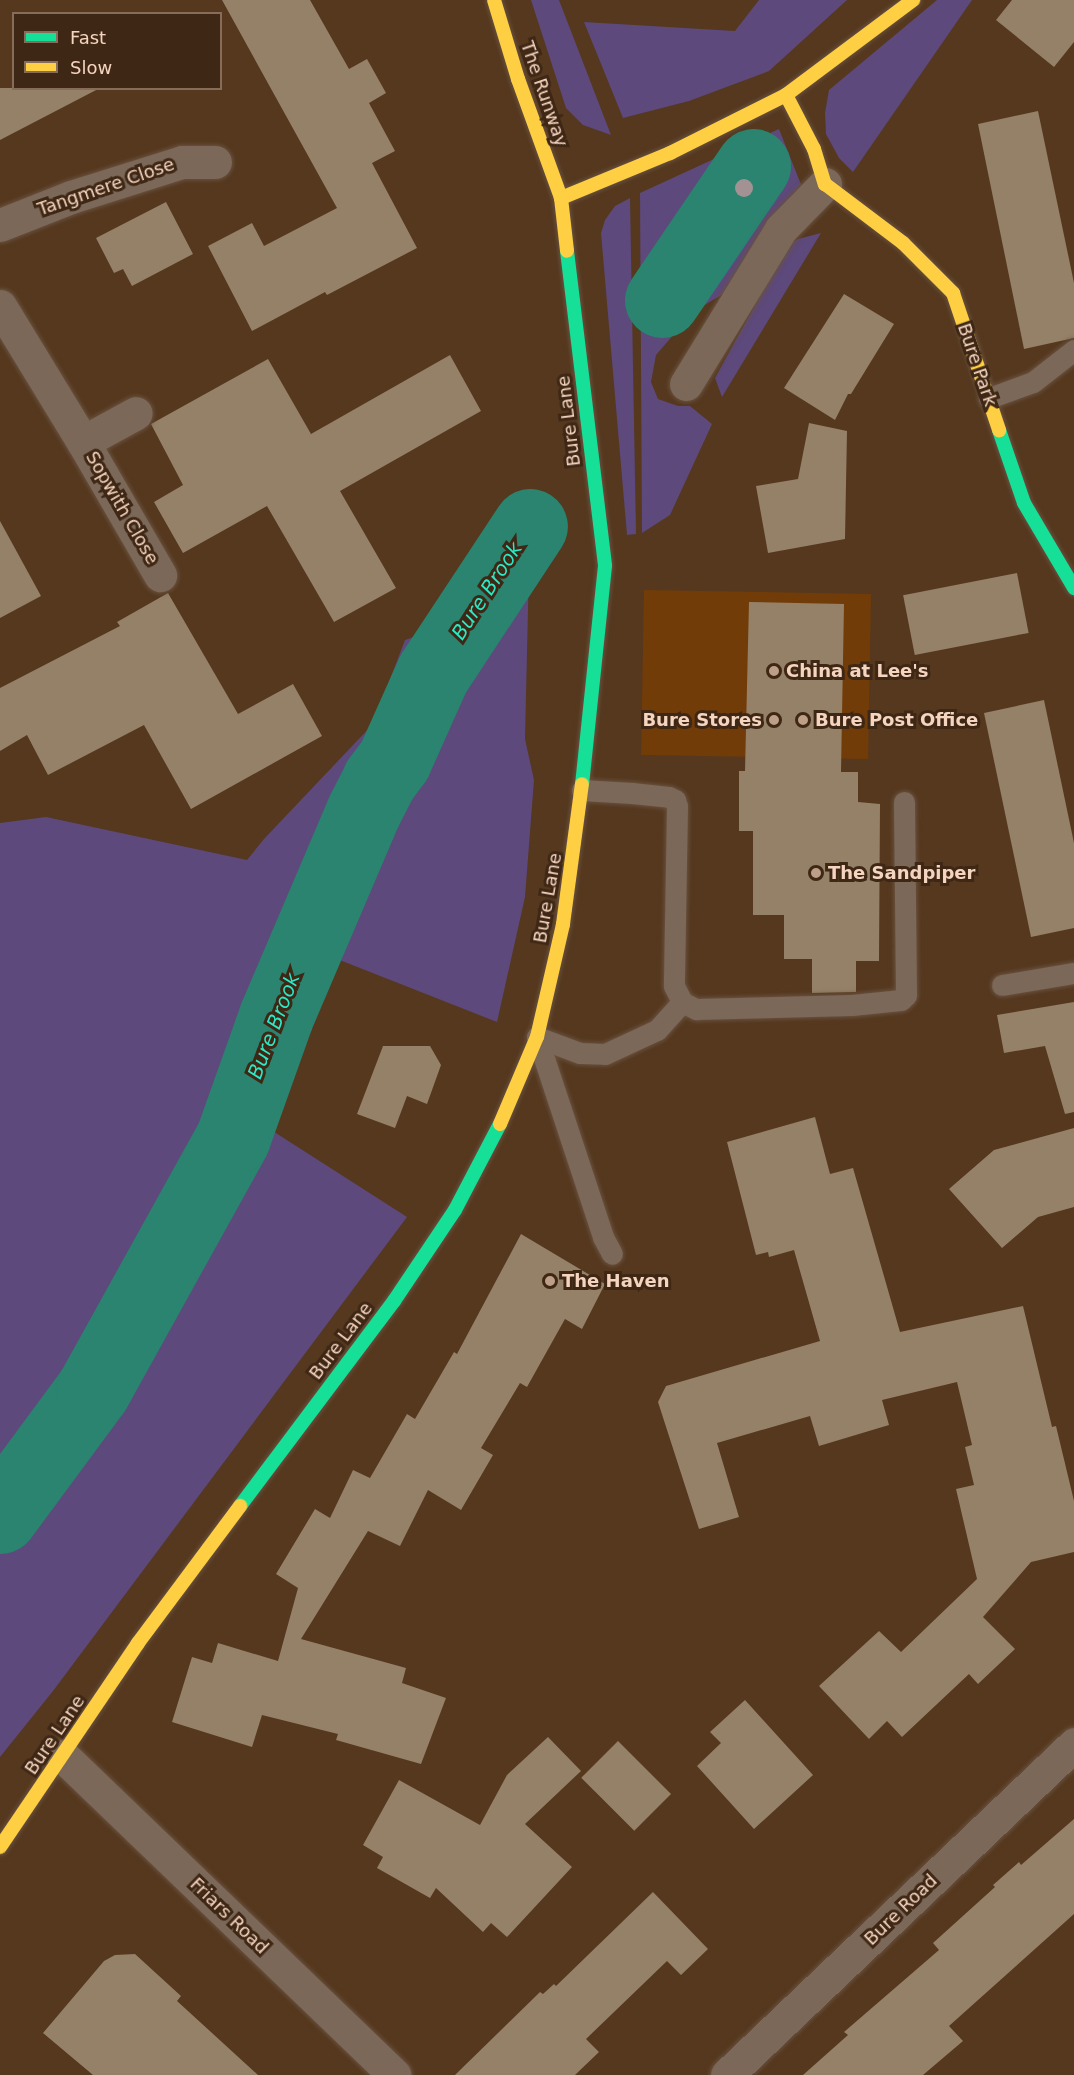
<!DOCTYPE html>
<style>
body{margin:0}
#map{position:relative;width:1074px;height:2075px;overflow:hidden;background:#55381e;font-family:"DejaVu Sans",sans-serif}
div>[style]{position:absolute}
.built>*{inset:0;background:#723c08;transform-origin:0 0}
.green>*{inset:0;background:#5d497b}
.river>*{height:75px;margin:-37.5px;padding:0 37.5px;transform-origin:37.5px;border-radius:37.5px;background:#2a846f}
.building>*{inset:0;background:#958068;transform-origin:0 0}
.roads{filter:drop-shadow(0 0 2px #69513f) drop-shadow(0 0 2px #69513f)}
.lane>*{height:21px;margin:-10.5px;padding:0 10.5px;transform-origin:10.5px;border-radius:10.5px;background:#7c6858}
.street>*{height:33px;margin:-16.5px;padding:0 16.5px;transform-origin:16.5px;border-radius:16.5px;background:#7c6858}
.fast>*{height:14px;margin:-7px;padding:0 7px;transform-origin:7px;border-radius:7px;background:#16e098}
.slow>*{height:14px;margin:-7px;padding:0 7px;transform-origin:7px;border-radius:7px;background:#ffcf43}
.trees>*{width:18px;height:18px;margin:-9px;border-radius:50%;background:#a29293}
.dots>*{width:16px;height:16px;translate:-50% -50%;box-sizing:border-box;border:3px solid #3e2715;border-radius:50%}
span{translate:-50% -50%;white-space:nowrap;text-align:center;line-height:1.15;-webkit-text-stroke:6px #3e2715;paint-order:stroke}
.street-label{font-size:18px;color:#f5d5c0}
.poi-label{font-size:18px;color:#f5d5c0;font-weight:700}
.left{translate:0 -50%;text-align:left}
.right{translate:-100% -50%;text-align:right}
.water-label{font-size:20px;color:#2be9c6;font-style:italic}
.legend{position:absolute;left:12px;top:12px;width:210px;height:78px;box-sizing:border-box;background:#3e2715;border:2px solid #876d59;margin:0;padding:8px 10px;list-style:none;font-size:18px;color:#f5d5c0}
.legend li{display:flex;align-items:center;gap:12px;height:30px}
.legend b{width:30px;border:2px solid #876d59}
</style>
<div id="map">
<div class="built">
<div style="left:644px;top:590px;width:227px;height:165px;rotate:1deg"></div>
</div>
<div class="green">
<div style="clip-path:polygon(531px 0,559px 0,611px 135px,583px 125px,566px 108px)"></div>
<div style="clip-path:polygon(759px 0,847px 0,769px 71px,689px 101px,623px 118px,584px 22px,735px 31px)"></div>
<div style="clip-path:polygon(937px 0,972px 0,853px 172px,839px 158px,826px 134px,825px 113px,829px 90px)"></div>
<div style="clip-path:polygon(779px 129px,804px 192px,728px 291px,693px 312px,656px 355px,651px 382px,658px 399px,678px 406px,690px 406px,712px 424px,670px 515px,642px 533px,640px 193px)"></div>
<div style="clip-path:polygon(630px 198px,636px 534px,627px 535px,601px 233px,605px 220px,615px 206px)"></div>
<div style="clip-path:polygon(821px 233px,722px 397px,715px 378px,788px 245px,798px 239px)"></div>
<div style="clip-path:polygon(518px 566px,529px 567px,525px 739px,534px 780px,525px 897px,497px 1022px,332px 957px,305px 969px,241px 1024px,254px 1119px,407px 1217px,53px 1691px,0 1757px,0 823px,46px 817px,247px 860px,264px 839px,373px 724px,405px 640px,473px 617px)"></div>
</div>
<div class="river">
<div style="left:662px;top:300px;width:162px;rotate:-55.8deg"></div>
<div style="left:0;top:1516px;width:157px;rotate:-53.6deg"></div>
<div style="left:93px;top:1390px;width:289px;rotate:-61deg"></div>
<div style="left:233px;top:1137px;width:128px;rotate:-70.4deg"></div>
<div style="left:276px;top:1016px;width:224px;rotate:-66.9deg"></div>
<div style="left:364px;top:810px;width:34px;rotate:-63deg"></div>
<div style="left:379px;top:780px;width:25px;rotate:-53deg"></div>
<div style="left:394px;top:760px;width:95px;rotate:-65.9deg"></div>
<div style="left:433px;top:673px;width:176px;rotate:-56.6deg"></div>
</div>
<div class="building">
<div style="clip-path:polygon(222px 0,310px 0,349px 69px,367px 59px,386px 93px,369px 103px,395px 151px,372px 163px,417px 248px,327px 295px,325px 292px,252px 331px,208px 246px,252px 223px,264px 246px,337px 208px)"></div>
<div style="clip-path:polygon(1012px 0,1074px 0,1074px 42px,1054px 67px,996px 20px)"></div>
<div style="clip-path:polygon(0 88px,100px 88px,0 140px)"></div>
<div style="clip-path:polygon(1038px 111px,1074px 283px,1074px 338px,1024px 349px,978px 124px)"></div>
<div style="clip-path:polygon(166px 202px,193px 254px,132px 286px,123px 269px,114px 273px,96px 238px)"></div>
<div style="clip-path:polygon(844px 294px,894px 324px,851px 394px,848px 394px,835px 420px,784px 388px)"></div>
<div style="clip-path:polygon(450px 355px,481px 411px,340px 491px,396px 588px,334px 622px,267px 506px,183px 553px,154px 502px,183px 485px,151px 424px,268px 359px,311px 434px)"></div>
<div style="clip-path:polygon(809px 423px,847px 431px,845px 539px,768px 553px,756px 486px,798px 479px)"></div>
<div style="clip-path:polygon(0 521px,41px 596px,0 618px)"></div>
<div style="left:1017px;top:573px;width:61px;height:116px;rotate:79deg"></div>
<div style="clip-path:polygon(168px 593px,238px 714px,293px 684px,322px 736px,191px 809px,144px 725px,48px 775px,27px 735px,0 751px,0 688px,120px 626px,117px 622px)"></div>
<div style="clip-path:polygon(749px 602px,844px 604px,841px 772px,858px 772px,858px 802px,880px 804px,879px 961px,856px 961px,856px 992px,812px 993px,812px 959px,784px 959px,784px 915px,753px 915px,753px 831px,739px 831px,739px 771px,745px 771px)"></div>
<div style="clip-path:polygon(1044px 700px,1074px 843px,1074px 928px,1031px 937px,984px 713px)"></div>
<div style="clip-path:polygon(1074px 1002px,1074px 1112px,1065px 1114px,1045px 1046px,1004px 1053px,997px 1015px)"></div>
<div style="clip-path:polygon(383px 1046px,430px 1046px,441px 1065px,427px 1104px,407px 1096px,395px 1128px,357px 1114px)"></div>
<div style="clip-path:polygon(815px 1117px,830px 1174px,853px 1168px,900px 1332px,1023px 1306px,1052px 1427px,1056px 1426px,1074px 1501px,1074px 1552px,1031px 1562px,983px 1617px,1015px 1649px,978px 1684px,969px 1674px,902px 1737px,887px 1721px,869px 1739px,819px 1686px,879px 1631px,901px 1652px,977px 1579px,956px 1489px,974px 1485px,965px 1447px,972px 1445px,957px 1382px,882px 1400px,889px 1425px,819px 1446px,810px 1416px,717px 1443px,739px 1517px,699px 1529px,658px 1402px,666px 1386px,820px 1341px,794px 1250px,769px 1257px,768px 1252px,756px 1255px,727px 1142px)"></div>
<div style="clip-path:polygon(1074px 1128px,1074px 1207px,1038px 1217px,1002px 1248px,949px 1189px,994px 1150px)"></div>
<div style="clip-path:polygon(521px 1234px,605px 1284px,582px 1329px,565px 1319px,527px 1387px,520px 1383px,481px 1448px,493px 1455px,461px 1510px,428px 1490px,400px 1546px,368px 1531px,301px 1639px,406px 1668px,402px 1683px,446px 1698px,421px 1764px,336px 1740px,338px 1734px,262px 1715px,252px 1747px,172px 1722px,192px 1657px,212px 1663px,218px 1643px,278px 1661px,298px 1588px,276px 1574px,315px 1509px,330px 1518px,353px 1470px,370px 1478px,407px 1414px,415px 1419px,454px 1352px,457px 1354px)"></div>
<div style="clip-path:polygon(745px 1700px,813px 1775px,754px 1829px,697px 1766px,721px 1743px,710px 1732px)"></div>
<div style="clip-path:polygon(548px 1737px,581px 1771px,525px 1824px,572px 1867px,507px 1937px,491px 1923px,483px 1932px,436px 1888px,430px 1898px,377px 1868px,383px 1857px,363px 1845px,399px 1780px,480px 1825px,507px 1775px)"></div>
<div style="left:618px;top:1741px;width:75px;height:52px;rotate:45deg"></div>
<div style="clip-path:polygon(1074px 1819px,1074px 1914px,949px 2026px,963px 2041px,923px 2075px,803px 2075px,848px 2035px,844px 2032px,939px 1950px,933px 1943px,995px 1887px,993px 1885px,1019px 1862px,1021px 1865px)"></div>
<div style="clip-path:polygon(653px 1892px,708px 1949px,681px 1975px,667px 1961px,586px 2039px,599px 2052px,575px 2075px,455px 2075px,540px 1992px,543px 1994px,554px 1984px,556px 1986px)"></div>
<div style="clip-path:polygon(135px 1954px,181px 1996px,177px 2001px,258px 2075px,93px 2075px,43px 2033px,104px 1961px,115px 1955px)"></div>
</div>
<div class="roads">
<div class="lane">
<div style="left:989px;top:398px;width:47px;rotate:-20deg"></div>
<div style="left:1033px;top:382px;width:52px;rotate:-38deg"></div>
<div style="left:582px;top:790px;width:50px;rotate:3.4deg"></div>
<div style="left:632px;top:793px;width:37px;rotate:6deg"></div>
<div style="left:669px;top:797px;width:7px;rotate:27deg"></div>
<div style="left:675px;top:800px;width:6px;rotate:72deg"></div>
<div style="left:677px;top:806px;width:180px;rotate:91deg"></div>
<div style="left:674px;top:986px;width:18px;rotate:63deg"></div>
<div style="left:682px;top:1002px;width:16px;rotate:27deg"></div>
<div style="left:696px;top:1009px;width:156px;rotate:-1.5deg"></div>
<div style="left:852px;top:1005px;width:49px;rotate:-5.8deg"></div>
<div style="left:901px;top:1000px;width:7px;rotate:-45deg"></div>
<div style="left:906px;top:995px;width:193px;rotate:-90.6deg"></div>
<div style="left:1002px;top:985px;width:73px;rotate:-9.5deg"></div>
<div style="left:537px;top:1037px;width:211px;rotate:71.7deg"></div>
<div style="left:603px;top:1237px;width:19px;rotate:62deg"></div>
<div style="left:537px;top:1037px;width:46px;rotate:20.4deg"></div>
<div style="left:580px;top:1053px;width:25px;rotate:2deg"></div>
<div style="left:605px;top:1054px;width:57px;rotate:-24.8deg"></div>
<div style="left:657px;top:1030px;width:38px;rotate:-48deg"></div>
</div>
<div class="street">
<div style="left:0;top:225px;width:76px;rotate:-21.5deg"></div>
<div style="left:71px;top:197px;width:116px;rotate:-17.5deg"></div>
<div style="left:182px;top:162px;width:33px"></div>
<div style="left:0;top:306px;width:159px;rotate:58.6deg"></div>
<div style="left:83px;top:442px;width:154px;rotate:59.9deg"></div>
<div style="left:686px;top:384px;width:182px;rotate:-58.5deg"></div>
<div style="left:781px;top:229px;width:63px;rotate:-45.6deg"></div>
<div style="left:83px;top:442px;width:60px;rotate:-28.7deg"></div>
<div style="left:63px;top:1756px;width:460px;rotate:43.9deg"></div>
<div style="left:727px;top:2075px;width:480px;rotate:-43.6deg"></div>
</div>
<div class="fast">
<div style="left:567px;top:251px;width:317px;rotate:83.1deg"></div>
<div style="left:605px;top:566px;width:219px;rotate:96deg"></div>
<div style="left:999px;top:430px;width:77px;rotate:71.1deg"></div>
<div style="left:1024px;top:503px;width:99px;rotate:59.5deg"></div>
<div style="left:240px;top:1506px;width:256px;rotate:-53.1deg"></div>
<div style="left:394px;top:1301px;width:110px;rotate:-56.2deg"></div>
<div style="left:455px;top:1210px;width:97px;rotate:-62.4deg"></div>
</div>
<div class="slow">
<div style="left:494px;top:0;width:83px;rotate:73.1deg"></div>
<div style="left:518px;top:79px;width:127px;rotate:70.1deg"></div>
<div style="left:561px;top:198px;width:53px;rotate:83.5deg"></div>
<div style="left:786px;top:95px;width:61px;rotate:62.6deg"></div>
<div style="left:814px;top:149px;width:37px;rotate:73deg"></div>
<div style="left:825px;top:184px;width:98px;rotate:37.1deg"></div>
<div style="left:903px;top:243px;width:71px;rotate:45deg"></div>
<div style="left:953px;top:293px;width:145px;rotate:71.4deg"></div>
<div style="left:561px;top:198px;width:118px;rotate:-22.4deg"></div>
<div style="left:670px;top:153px;width:130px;rotate:-26.6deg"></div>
<div style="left:786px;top:95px;width:159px;rotate:-36.8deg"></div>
<div style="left:500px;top:1124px;width:95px;rotate:-67deg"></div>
<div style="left:537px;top:1037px;width:116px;rotate:-77deg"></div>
<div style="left:563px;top:924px;width:141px;rotate:-82.3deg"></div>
<div style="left:0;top:1847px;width:246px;rotate:-55.9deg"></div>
<div style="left:138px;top:1643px;width:171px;rotate:-53.3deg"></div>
</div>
</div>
<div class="trees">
<div style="left:744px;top:188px"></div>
</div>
<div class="dots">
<div style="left:774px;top:671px;background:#bd9e87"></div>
<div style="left:774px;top:720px;background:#bd9e87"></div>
<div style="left:803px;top:720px;background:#bd9e87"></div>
<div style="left:816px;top:873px;background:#bd9e87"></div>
<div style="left:550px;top:1281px;background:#bd9e87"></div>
</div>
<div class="street-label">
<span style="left:544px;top:94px;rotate:71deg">The Runway</span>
<span style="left:106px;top:187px;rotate:-19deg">Tangmere Close</span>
<span style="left:977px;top:365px;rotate:71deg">Bure Park</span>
<span style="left:569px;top:421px;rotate:-97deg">Bure Lane</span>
<span style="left:122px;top:508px;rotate:60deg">Sopwith Close</span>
<span style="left:548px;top:898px;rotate:-80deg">Bure Lane</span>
<span style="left:341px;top:1341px;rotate:-53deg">Bure Lane</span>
<span style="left:55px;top:1735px;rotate:-56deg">Bure Lane</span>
<span style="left:901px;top:1910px;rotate:-44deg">Bure Road</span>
<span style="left:229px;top:1916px;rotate:44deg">Friars Road</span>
</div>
<div class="poi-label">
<span class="left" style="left:786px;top:671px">China at Lee's</span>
<span class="right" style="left:762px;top:720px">Bure Stores</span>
<span class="left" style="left:815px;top:720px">Bure Post Office</span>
<span class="left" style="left:828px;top:873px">The Sandpiper</span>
<span class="left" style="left:562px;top:1281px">The Haven</span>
</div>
<div class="water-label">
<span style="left:487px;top:591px;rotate:-57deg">Bure Brook</span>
<span style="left:274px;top:1026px;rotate:-69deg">Bure Brook</span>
</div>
<ul class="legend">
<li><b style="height:8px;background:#16e098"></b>Fast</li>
<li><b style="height:8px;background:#ffcf43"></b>Slow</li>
</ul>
</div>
